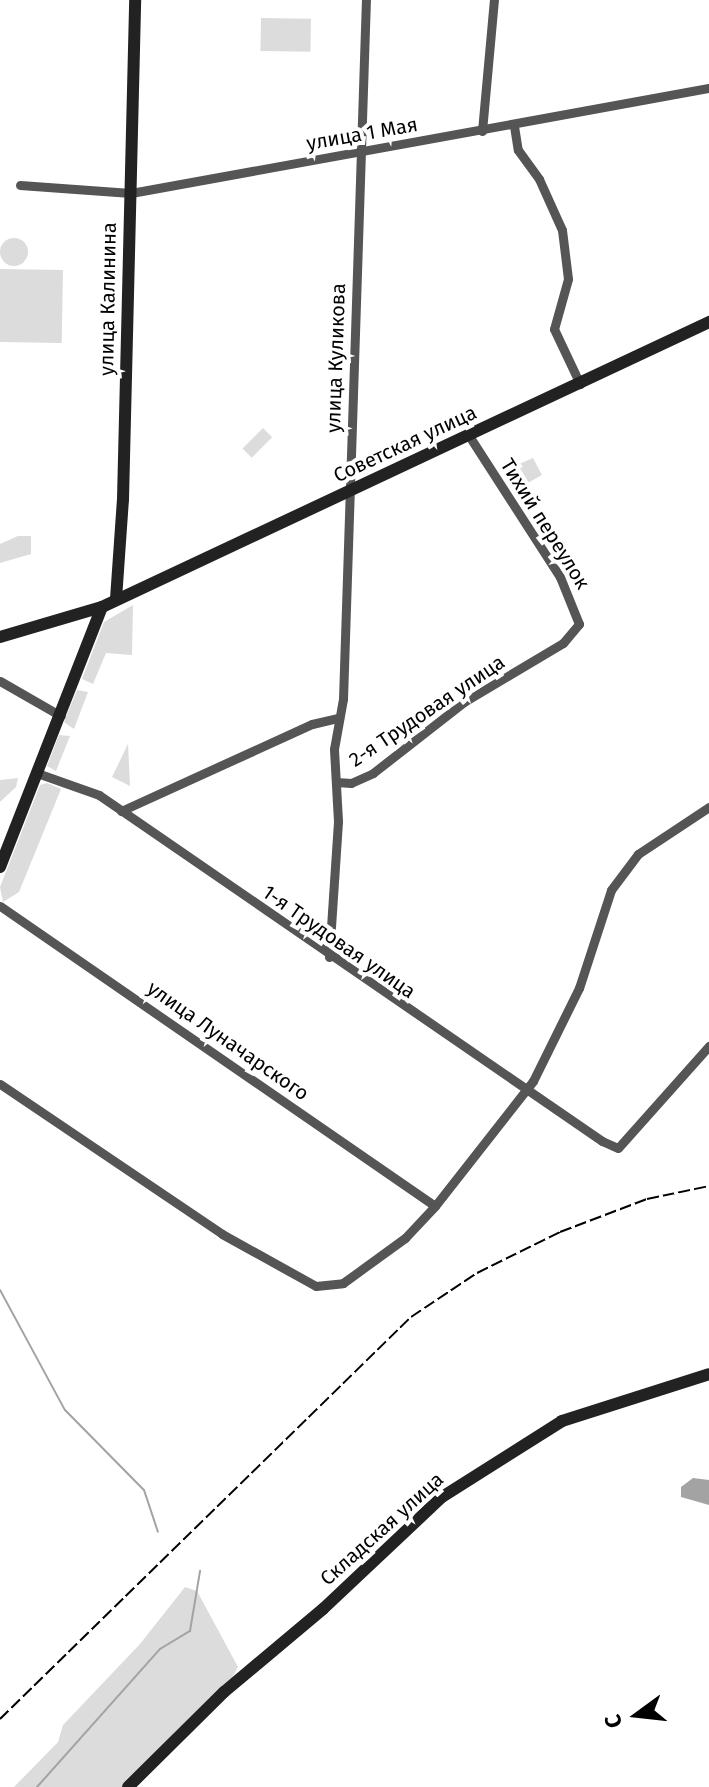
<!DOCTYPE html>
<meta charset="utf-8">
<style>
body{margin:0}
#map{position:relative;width:709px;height:1787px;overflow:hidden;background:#fff;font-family:"Fira Sans",sans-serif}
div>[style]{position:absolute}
.green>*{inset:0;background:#dcdcdc;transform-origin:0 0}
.round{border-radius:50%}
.water>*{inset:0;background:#a3a3a3}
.stream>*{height:2px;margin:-1px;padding:0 1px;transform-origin:1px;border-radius:1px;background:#a3a3a3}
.street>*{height:9px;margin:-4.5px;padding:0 4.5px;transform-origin:4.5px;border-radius:4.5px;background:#555}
.secondary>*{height:12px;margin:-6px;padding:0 6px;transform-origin:6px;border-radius:6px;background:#222}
.rail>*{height:2px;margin-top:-1px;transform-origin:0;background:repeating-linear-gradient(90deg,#000 0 12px,transparent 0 16px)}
span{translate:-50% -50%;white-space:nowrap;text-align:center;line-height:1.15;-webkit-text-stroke:8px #fff;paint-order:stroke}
.street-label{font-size:20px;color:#000}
.north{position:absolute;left:597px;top:1675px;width:80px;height:80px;-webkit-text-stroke:6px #fff;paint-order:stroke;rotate:255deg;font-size:22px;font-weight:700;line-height:32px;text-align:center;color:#000}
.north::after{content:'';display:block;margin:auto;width:28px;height:36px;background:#000;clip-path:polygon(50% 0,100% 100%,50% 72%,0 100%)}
</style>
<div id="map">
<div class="green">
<div style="left:261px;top:18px;width:50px;height:33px;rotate:1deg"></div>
<div class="round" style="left:0;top:238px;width:28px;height:28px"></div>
<div style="left:0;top:269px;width:63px;height:73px;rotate:1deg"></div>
<div style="left:263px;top:428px;width:13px;height:29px;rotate:45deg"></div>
<div style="clip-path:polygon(533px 458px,542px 475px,517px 489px,506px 470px)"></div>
<div style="clip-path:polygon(18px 536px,31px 536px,31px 554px,0 563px,0 544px)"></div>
<div style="clip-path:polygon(133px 605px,132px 655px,106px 653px,93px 684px,82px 679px,104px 622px)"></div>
<div style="clip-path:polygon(77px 690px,88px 692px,74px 729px,64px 722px)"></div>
<div style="clip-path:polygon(59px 735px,70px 736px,56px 771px,47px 766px)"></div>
<div style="clip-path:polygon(128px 744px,130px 786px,112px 777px)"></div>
<div style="clip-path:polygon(18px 778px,16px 787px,0 802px,0 780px)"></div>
<div style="clip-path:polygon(47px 783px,61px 789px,19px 892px,3px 902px,0 887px,40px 785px)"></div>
<div style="clip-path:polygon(185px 1587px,197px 1591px,238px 1667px,224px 1692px,127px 1787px,14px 1787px,58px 1742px,63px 1725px,140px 1644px)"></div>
</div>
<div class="water">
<div style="clip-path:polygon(693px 1478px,709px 1480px,709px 1505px,681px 1497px,681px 1487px)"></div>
</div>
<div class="stream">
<div style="left:0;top:1290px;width:136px;rotate:61.6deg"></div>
<div style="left:65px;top:1410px;width:112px;rotate:45.4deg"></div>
<div style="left:144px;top:1490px;width:44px;rotate:71.6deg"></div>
<div style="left:37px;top:1787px;width:185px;rotate:-48.3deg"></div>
<div style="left:160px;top:1649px;width:35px;rotate:-31deg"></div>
<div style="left:190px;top:1631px;width:61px;rotate:-80.5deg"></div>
</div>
<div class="street">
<div style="left:514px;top:126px;width:24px;rotate:81deg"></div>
<div style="left:518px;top:150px;width:36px;rotate:54deg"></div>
<div style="left:539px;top:179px;width:56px;rotate:65.7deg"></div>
<div style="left:562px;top:230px;width:49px;rotate:83deg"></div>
<div style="left:568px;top:279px;width:52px;rotate:105.6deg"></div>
<div style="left:554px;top:329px;width:61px;rotate:64.7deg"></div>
<div style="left:482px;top:131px;width:132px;rotate:-84.8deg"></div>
<div style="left:20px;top:185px;width:111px;rotate:4.1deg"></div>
<div style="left:131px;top:193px;width:587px;rotate:-10.3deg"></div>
<div style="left:0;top:681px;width:70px;rotate:29.8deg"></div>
<div style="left:37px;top:773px;width:66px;rotate:19.5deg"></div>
<div style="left:99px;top:795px;width:611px;rotate:34.52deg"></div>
<div style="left:602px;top:1141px;width:17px;rotate:24deg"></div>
<div style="left:618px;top:1148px;width:137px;rotate:-48.3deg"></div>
<div style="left:336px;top:782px;width:15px;rotate:4deg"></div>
<div style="left:351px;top:783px;width:24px;rotate:-24deg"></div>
<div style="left:373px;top:773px;width:115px;rotate:-38deg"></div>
<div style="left:464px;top:702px;width:115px;rotate:-30.8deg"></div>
<div style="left:563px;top:643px;width:25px;rotate:-50deg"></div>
<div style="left:579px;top:624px;width:51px;rotate:-112deg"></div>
<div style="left:560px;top:577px;width:168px;rotate:-122.8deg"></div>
<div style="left:121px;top:811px;width:210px;rotate:-24.5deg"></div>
<div style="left:312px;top:724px;width:28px;rotate:-13deg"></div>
<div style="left:0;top:906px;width:528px;rotate:34.59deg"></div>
<div style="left:329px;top:957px;width:136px;rotate:-86.2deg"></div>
<div style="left:338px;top:821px;width:72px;rotate:-93.2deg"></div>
<div style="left:334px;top:749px;width:51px;rotate:-79.8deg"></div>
<div style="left:343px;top:699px;width:699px;rotate:-88.12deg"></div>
<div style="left:0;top:1084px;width:268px;rotate:34deg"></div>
<div style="left:222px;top:1234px;width:107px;rotate:29deg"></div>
<div style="left:316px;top:1286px;width:27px;rotate:-6deg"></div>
<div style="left:343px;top:1283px;width:77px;rotate:-36deg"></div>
<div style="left:405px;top:1238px;width:44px;rotate:-46.8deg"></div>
<div style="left:435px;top:1206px;width:159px;rotate:-51.9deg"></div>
<div style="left:533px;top:1081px;width:104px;rotate:-63.7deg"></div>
<div style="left:579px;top:988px;width:103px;rotate:-71.9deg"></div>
<div style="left:611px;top:890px;width:45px;rotate:-53.1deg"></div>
<div style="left:638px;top:854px;width:85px;rotate:-33.5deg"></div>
</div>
<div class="secondary">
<div style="left:116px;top:599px;width:100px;rotate:-86deg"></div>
<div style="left:123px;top:499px;width:499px;rotate:-88.6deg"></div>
<div style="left:0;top:637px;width:106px;rotate:-16.4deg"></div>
<div style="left:102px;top:607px;width:671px;rotate:-25.15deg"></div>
<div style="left:0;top:867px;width:279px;rotate:-68.6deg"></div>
<div style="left:128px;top:1787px;width:135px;rotate:-44.7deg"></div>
<div style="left:224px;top:1692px;width:129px;rotate:-40deg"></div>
<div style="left:323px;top:1609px;width:163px;rotate:-43.3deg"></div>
<div style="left:442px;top:1497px;width:142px;rotate:-32.3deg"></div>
<div style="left:562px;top:1421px;width:154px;rotate:-17.7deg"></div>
</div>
<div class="rail">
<div style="left:0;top:1719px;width:575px;rotate:-44.37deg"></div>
<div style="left:411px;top:1317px;width:79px;rotate:-33.7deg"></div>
<div style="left:477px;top:1273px;width:93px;rotate:-26.3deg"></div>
<div style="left:560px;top:1232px;width:93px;rotate:-20.8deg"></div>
<div style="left:647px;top:1199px;width:63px;rotate:-11.8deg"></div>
</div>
<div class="street-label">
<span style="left:362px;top:134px;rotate:-10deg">улица 1 Мая</span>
<span style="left:108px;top:299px;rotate:-89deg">улица Калинина</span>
<span style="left:336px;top:358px;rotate:-88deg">улица Куликова</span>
<span style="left:405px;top:444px;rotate:-25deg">Советская улица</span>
<span style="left:545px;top:524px;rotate:58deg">Тихий переулок</span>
<span style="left:427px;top:711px;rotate:-34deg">2-я Трудовая улица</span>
<span style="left:339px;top:942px;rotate:35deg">1-я Трудовая улица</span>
<span style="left:228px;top:1041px;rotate:35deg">улица Луначарского</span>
<span style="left:382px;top:1529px;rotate:-42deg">Складская улица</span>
</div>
<div class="north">С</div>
</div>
